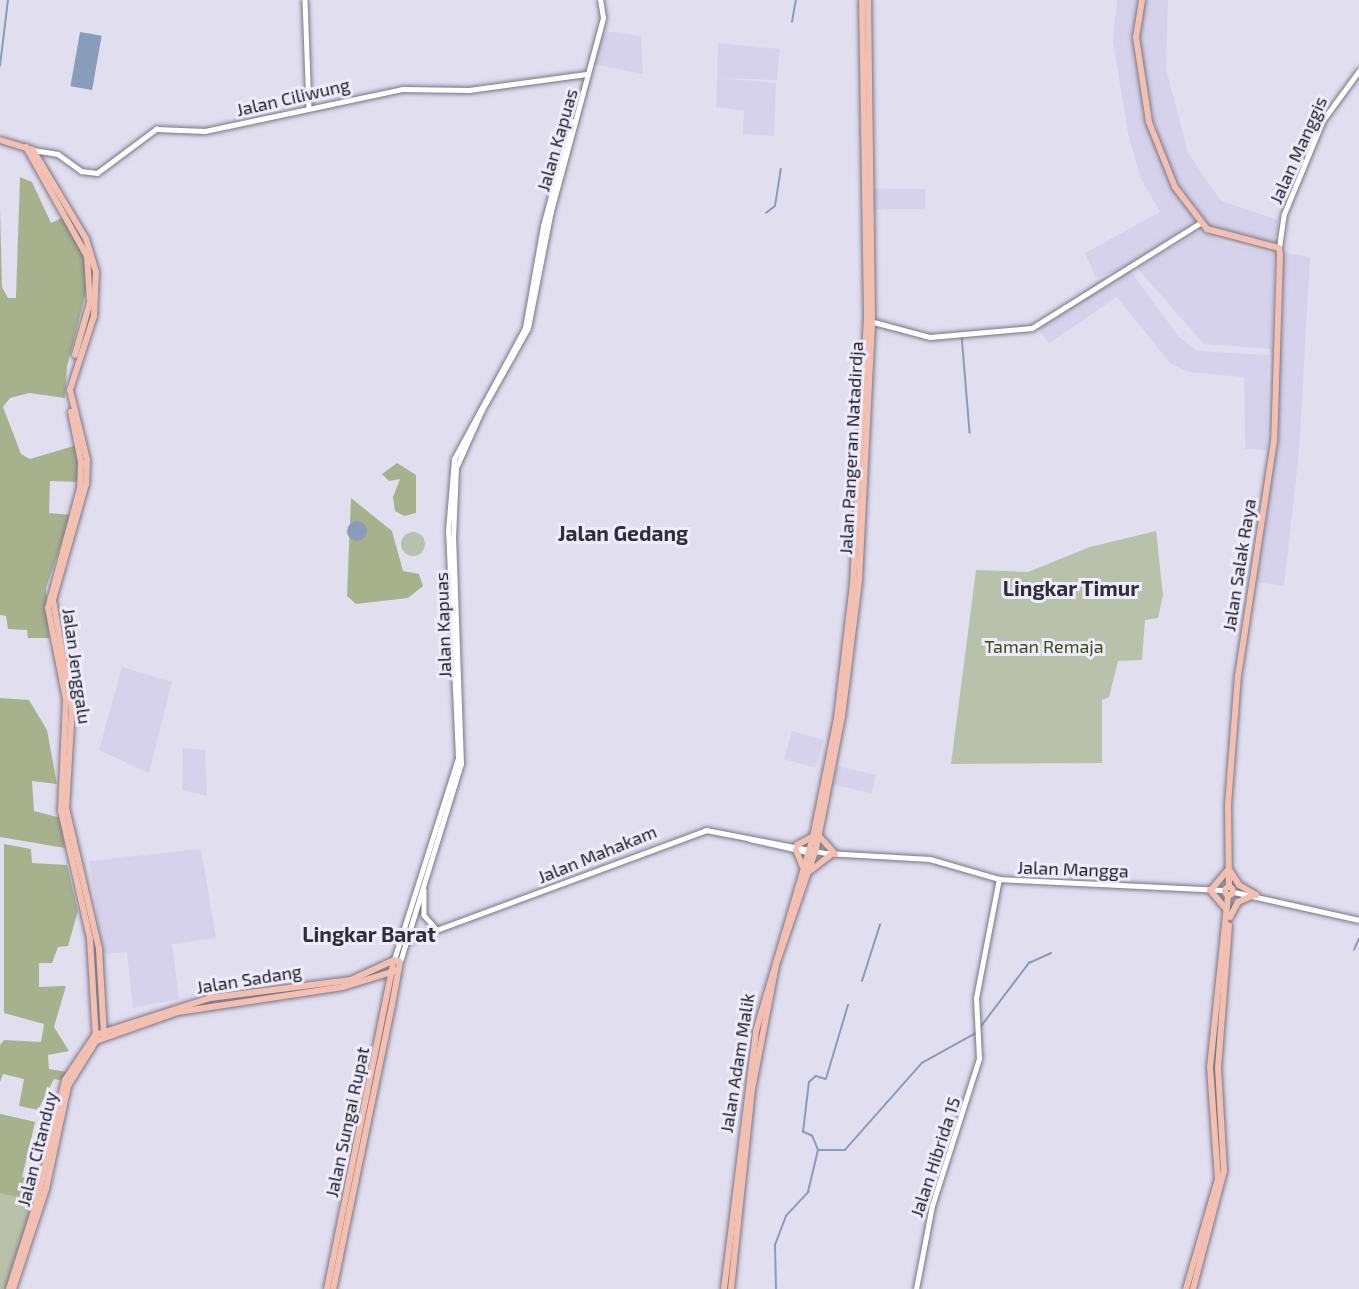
<!DOCTYPE html>
<style>
body{margin:0}
#map{position:relative;width:1359px;height:1289px;overflow:hidden;background:#e1def0;font-family:"Exo 2",sans-serif}
div>[style]{position:absolute}
.built>*{inset:0;background:#d6d2eb;transform-origin:0 0}
.green>*{inset:0;background:#bac1aa}
.round{border-radius:50%}
.forest>*{inset:0;background:#a7b28d}
.water>*{inset:0;background:#889dbc;transform-origin:0 0}
.stream>*{height:1.5px;margin:-0.75px;padding:0 0.75px;transform-origin:0.75px;border-radius:0.75px;background:#889dbc}
.roads{filter:drop-shadow(0 0 2px #797686) drop-shadow(0 0 2px #797686)}
.minor>*{height:4.5px;margin:-2.25px;padding:0 2.25px;transform-origin:2.25px;border-radius:2.25px;background:#fff}
.major>*{height:6px;margin:-3px;padding:0 3px;transform-origin:3px;border-radius:3px;background:#f2bfb1}
.major>.ring{margin:-3px;padding:0;box-sizing:content-box;background:none;border:6px solid #f2bfb1;border-radius:50%}
span{translate:-50% -50%;white-space:nowrap;text-align:center;line-height:1.15;-webkit-text-stroke:6px #eeebfd;paint-order:stroke}
.street-label{font-size:18px;color:#212026}
.park-label{font-size:18px;color:#404d13}
.quarter-label{font-size:21px;color:#302e3b;font-weight:700}
</style>
<div id="map">
<div class="built">
<div style="clip-path:polygon(1117px 0,1168px 0,1166px 69px,1188px 153px,1221px 201px,1278px 220px,1275px 243px,1210px 227px,1167px 166px,1141px 71px,1139px 9px,1140px 74px,1154px 139px,1163px 167px,1195px 220px,1132px 264px,1096px 278px,1085px 253px,1160px 212px,1140px 177px,1128px 133px,1113px 42px)"></div>
<div style="clip-path:polygon(605px 31px,641px 36px,643px 74px,593px 64px)"></div>
<div style="clip-path:polygon(718px 43px,780px 49px,777px 80px,719px 78px,776px 83px,774px 136px,743px 134px,744px 111px,716px 107px)"></div>
<div style="left:925px;top:189px;width:20px;height:52px;rotate:90deg"></div>
<div style="clip-path:polygon(1200px 231px,1227px 244px,1275px 254px,1271px 349px,1204px 344px,1137px 268px)"></div>
<div style="clip-path:polygon(1283px 252px,1310px 257px,1299px 453px,1284px 586px,1257px 582px,1275px 454px)"></div>
<div style="clip-path:polygon(1129px 269px,1179px 337px,1197px 351px,1268px 355px,1267px 450px,1245px 449px,1244px 377px,1188px 372px,1170px 363px,1117px 297px,1049px 343px,1036px 326px,1102px 279px)"></div>
<div style="clip-path:polygon(122px 667px,172px 682px,149px 773px,99px 750px)"></div>
<div style="left:792px;top:731px;width:33px;height:29px;rotate:16deg"></div>
<div style="clip-path:polygon(183px 748px,205px 750px,207px 796px,182px 790px)"></div>
<div style="left:837px;top:766px;width:40px;height:19px;rotate:13deg"></div>
<div style="clip-path:polygon(201px 849px,216px 938px,172px 944px,179px 999px,133px 1008px,127px 952px,103px 954px,89px 861px)"></div>
</div>
<div class="green">
<div style="clip-path:polygon(1156px 531px,1163px 595px,1158px 618px,1145px 620px,1142px 660px,1118px 661px,1109px 697px,1102px 700px,1102px 763px,951px 764px,976px 570px,1028px 572px,1090px 547px)"></div>
<div class="round" style="left:401px;top:532px;width:24px;height:24px"></div>
<div style="clip-path:polygon(0 1114px,35px 1122px,22px 1177px,40px 1180px,6px 1289px,0 1289px)"></div>
</div>
<div class="forest">
<div style="clip-path:polygon(20px 177px,32px 182px,51px 223px,64px 217px,82px 243px,89px 280px,67px 367px,65px 398px,29px 393px,10px 398px,3px 407px,21px 454px,30px 459px,77px 445px,79px 482px,50px 481px,49px 513px,71px 515px,46px 588px,49px 638px,28px 638px,27px 630px,8px 629px,6px 616px,0 615px,0 206px,2px 287px,8px 298px,16px 298px)"></div>
<div style="clip-path:polygon(397px 463px,416px 475px,416px 513px,404px 516px,395px 511px,393px 497px,400px 479px,389px 481px,382px 474px)"></div>
<div style="clip-path:polygon(351px 498px,392px 531px,403px 571px,419px 574px,423px 586px,408px 598px,356px 604px,347px 596px)"></div>
<div style="clip-path:polygon(0 698px,29px 700px,47px 730px,57px 784px,32px 781px,34px 811px,61px 818px,65px 848px,0 837px)"></div>
<div style="clip-path:polygon(4px 844px,31px 849px,32px 863px,67px 865px,78px 911px,68px 946px,58px 947px,52px 963px,39px 963px,39px 987px,66px 986px,54px 1027px,69px 1051px,48px 1055px,49px 1069px,67px 1072px,63px 1081px,54px 1079px,38px 1110px,19px 1106px,24px 1079px,3px 1074px,0 1082px,0 1045px,4px 1040px,41px 1042px,44px 1024px,4px 1013px)"></div>
<div style="clip-path:polygon(0 1114px,35px 1122px,22px 1177px,40px 1180px,34px 1201px,0 1193px)"></div>
</div>
<div class="water">
<div style="left:80px;top:32px;width:22px;height:55px;rotate:10deg"></div>
<div class="round" style="left:347px;top:521px;width:20px;height:20px"></div>
</div>
<div class="stream">
<div style="left:792px;top:22px;width:22px;rotate:-80deg"></div>
<div style="left:0;top:66px;width:66px;rotate:-83.1deg"></div>
<div style="left:766px;top:213px;width:11px;rotate:-38deg"></div>
<div style="left:775px;top:206px;width:37px;rotate:-81deg"></div>
<div style="left:962px;top:335px;width:98px;rotate:85.3deg"></div>
<div style="left:1354px;top:950px;width:12px;rotate:-66deg"></div>
<div style="left:862px;top:981px;width:59px;rotate:-72.2deg"></div>
<div style="left:979px;top:1029px;width:83px;rotate:-52.9deg"></div>
<div style="left:1029px;top:963px;width:24px;rotate:-24deg"></div>
<div style="left:818px;top:1150px;width:15px;rotate:-113deg"></div>
<div style="left:812px;top:1136px;width:10px;rotate:-156deg"></div>
<div style="left:803px;top:1132px;width:50px;rotate:-83.2deg"></div>
<div style="left:809px;top:1082px;width:9px;rotate:-41deg"></div>
<div style="left:816px;top:1076px;width:10px;rotate:17deg"></div>
<div style="left:826px;top:1079px;width:77px;rotate:-73.4deg"></div>
<div style="left:776px;top:1289px;width:44px;rotate:-91.3deg"></div>
<div style="left:775px;top:1245px;width:31px;rotate:-69deg"></div>
<div style="left:786px;top:1216px;width:33px;rotate:-47deg"></div>
<div style="left:808px;top:1192px;width:43px;rotate:-76.6deg"></div>
<div style="left:818px;top:1150px;width:27px"></div>
<div style="left:845px;top:1150px;width:116px;rotate:-48.5deg"></div>
<div style="left:922px;top:1063px;width:62px;rotate:-29.1deg"></div>
</div>
<div class="roads">
<div class="minor">
<div style="left:305px;top:0;width:107px;rotate:87.9deg"></div>
<div style="left:33px;top:150px;width:25px;rotate:9deg"></div>
<div style="left:58px;top:154px;width:29px;rotate:36deg"></div>
<div style="left:81px;top:171px;width:16px;rotate:7deg"></div>
<div style="left:97px;top:173px;width:74px;rotate:-36.7deg"></div>
<div style="left:156px;top:129px;width:49px;rotate:2.3deg"></div>
<div style="left:205px;top:131px;width:201px;rotate:-12deg"></div>
<div style="left:402px;top:89px;width:67px;rotate:0.9deg"></div>
<div style="left:469px;top:90px;width:120px;rotate:-7.7deg"></div>
<div style="left:1279px;top:248px;width:34px;rotate:-82deg"></div>
<div style="left:1284px;top:214px;width:102px;rotate:-67.5deg"></div>
<div style="left:1323px;top:120px;width:61px;rotate:-53.7deg"></div>
<div style="left:870px;top:321px;width:62px;rotate:14.9deg"></div>
<div style="left:930px;top:337px;width:102px;rotate:-5deg"></div>
<div style="left:1032px;top:328px;width:198px;rotate:-32deg"></div>
<div style="left:750px;top:839px;width:63px;rotate:12.9deg"></div>
<div style="left:424px;top:890px;width:25px;rotate:90deg"></div>
<div style="left:424px;top:915px;width:18px;rotate:49deg"></div>
<div style="left:1234px;top:892px;width:128px;rotate:12.6deg"></div>
<div style="left:404px;top:942px;width:322px;rotate:-20.3deg"></div>
<div style="left:706px;top:830px;width:122px;rotate:10.9deg"></div>
<div style="left:826px;top:853px;width:104px;rotate:3.3deg"></div>
<div style="left:930px;top:859px;width:72px;rotate:16.2deg"></div>
<div style="left:999px;top:879px;width:226px;rotate:2.8deg"></div>
<div style="left:394px;top:960px;width:212px;rotate:-72.4deg"></div>
<div style="left:458px;top:758px;width:227px;rotate:-92.5deg"></div>
<div style="left:448px;top:531px;width:72px;rotate:-85.2deg"></div>
<div style="left:454px;top:459px;width:149px;rotate:-61.5deg"></div>
<div style="left:525px;top:328px;width:104px;rotate:-80deg"></div>
<div style="left:543px;top:226px;width:109px;rotate:-75.1deg"></div>
<div style="left:400px;top:962px;width:207px;rotate:-72.9deg"></div>
<div style="left:461px;top:764px;width:225px;rotate:-92deg"></div>
<div style="left:453px;top:539px;width:71px;rotate:-87.6deg"></div>
<div style="left:456px;top:468px;width:64px;rotate:-65.9deg"></div>
<div style="left:482px;top:410px;width:94px;rotate:-60.7deg"></div>
<div style="left:528px;top:328px;width:119px;rotate:-78.9deg"></div>
<div style="left:551px;top:211px;width:200px;rotate:-74.9deg"></div>
<div style="left:603px;top:18px;width:18px;rotate:-99deg"></div>
<div style="left:916px;top:1289px;width:85px;rotate:-79.1deg"></div>
<div style="left:932px;top:1206px;width:154px;rotate:-72.3deg"></div>
<div style="left:979px;top:1059px;width:61px;rotate:-92.8deg"></div>
<div style="left:976px;top:998px;width:121px;rotate:-79.1deg"></div>
</div>
<div class="major">
<div style="left:1142px;top:0;width:37px;rotate:99deg"></div>
<div style="left:1136px;top:37px;width:86px;rotate:81.3deg"></div>
<div style="left:1149px;top:122px;width:70px;rotate:68.2deg"></div>
<div style="left:1175px;top:187px;width:53px;rotate:52.7deg"></div>
<div style="left:1207px;top:229px;width:74px;rotate:14.8deg"></div>
<div style="left:1279px;top:248px;width:7px;rotate:82deg"></div>
<div style="left:1280px;top:255px;width:186px;rotate:91.8deg"></div>
<div style="left:1274px;top:441px;width:237px;rotate:98.7deg"></div>
<div style="left:1238px;top:675px;width:130px;rotate:94.4deg"></div>
<div style="left:1228px;top:805px;width:82px;rotate:89.3deg"></div>
<div style="left:0;top:140px;width:34px;rotate:17deg"></div>
<div style="left:33px;top:150px;width:104px;rotate:59.2deg"></div>
<div style="left:86px;top:239px;width:34px;rotate:73deg"></div>
<div style="left:96px;top:272px;width:44px;rotate:92.6deg"></div>
<div style="left:94px;top:316px;width:78px;rotate:108deg"></div>
<div style="left:70px;top:390px;width:72px;rotate:76.3deg"></div>
<div style="left:87px;top:460px;width:24px;rotate:92deg"></div>
<div style="left:86px;top:484px;width:121px;rotate:105.9deg"></div>
<div style="left:53px;top:600px;width:110px;rotate:80deg"></div>
<div style="left:72px;top:708px;width:100px;rotate:93.4deg"></div>
<div style="left:66px;top:808px;width:145px;rotate:76.8deg"></div>
<div style="left:99px;top:949px;width:88px;rotate:86.7deg"></div>
<div style="left:26px;top:147px;width:125px;rotate:60.8deg"></div>
<div style="left:87px;top:256px;width:46px;rotate:86.3deg"></div>
<div style="left:90px;top:302px;width:55px;rotate:105.8deg"></div>
<div style="left:71px;top:412px;width:51px;rotate:78.7deg"></div>
<div style="left:81px;top:462px;width:26px;rotate:92deg"></div>
<div style="left:80px;top:488px;width:124px;rotate:104.9deg"></div>
<div style="left:48px;top:608px;width:94px;rotate:78.9deg"></div>
<div style="left:66px;top:700px;width:111px;rotate:92.6deg"></div>
<div style="left:61px;top:811px;width:131px;rotate:77.2deg"></div>
<div style="left:90px;top:939px;width:102px;rotate:86.6deg"></div>
<div style="left:819px;top:836px;width:24px;rotate:48deg"></div>
<div style="left:797px;top:845px;width:17px;rotate:-28deg"></div>
<div style="left:796px;top:850px;width:18px;rotate:68deg"></div>
<div style="left:810px;top:871px;width:29px;rotate:-38deg"></div>
<div style="left:1230px;top:871px;width:17px;rotate:57deg"></div>
<div style="left:1239px;top:885px;width:20px;rotate:30deg"></div>
<div class="ring" style="left:1225px;top:887px;width:2px;height:2px"></div>
<div style="left:1210px;top:890px;width:23px;rotate:50deg"></div>
<div style="left:1211px;top:890px;width:26px;rotate:-50deg"></div>
<div style="left:1230px;top:917px;width:17px;rotate:-62deg"></div>
<div style="left:1238px;top:902px;width:17px;rotate:-24deg"></div>
<div style="left:9px;top:1289px;width:92px;rotate:-72.3deg"></div>
<div style="left:37px;top:1201px;width:124px;rotate:-77deg"></div>
<div style="left:65px;top:1080px;width:54px;rotate:-56.3deg"></div>
<div style="left:95px;top:1035px;width:121px;rotate:-17.8deg"></div>
<div style="left:210px;top:998px;width:142px;rotate:-7.3deg"></div>
<div style="left:351px;top:980px;width:47px;rotate:-24.9deg"></div>
<div style="left:394px;top:960px;width:6px;rotate:18deg"></div>
<div style="left:400px;top:962px;width:44px;rotate:100.5deg"></div>
<div style="left:392px;top:1005px;width:290px;rotate:101.7deg"></div>
<div style="left:13px;top:1289px;width:105px;rotate:-71.7deg"></div>
<div style="left:46px;top:1189px;width:105px;rotate:-77.9deg"></div>
<div style="left:68px;top:1086px;width:53px;rotate:-58.1deg"></div>
<div style="left:96px;top:1041px;width:87px;rotate:-19.5deg"></div>
<div style="left:178px;top:1012px;width:167px;rotate:-8.6deg"></div>
<div style="left:343px;top:987px;width:58px;rotate:-17.2deg"></div>
<div style="left:327px;top:1289px;width:330px;rotate:-78.5deg"></div>
<div style="left:724px;top:1289px;width:260px;rotate:-82.9deg"></div>
<div style="left:756px;top:1031px;width:202px;rotate:-73.6deg"></div>
<div style="left:813px;top:837px;width:121px;rotate:-78.6deg"></div>
<div style="left:837px;top:718px;width:135px;rotate:-83.2deg"></div>
<div style="left:853px;top:584px;width:269px;rotate:-87deg"></div>
<div style="left:867px;top:315px;width:315px;rotate:-90.9deg"></div>
<div style="left:731px;top:1289px;width:200px;rotate:-84deg"></div>
<div style="left:752px;top:1090px;width:127px;rotate:-79.1deg"></div>
<div style="left:776px;top:965px;width:123px;rotate:-71deg"></div>
<div style="left:816px;top:849px;width:135px;rotate:-78.9deg"></div>
<div style="left:842px;top:717px;width:137px;rotate:-82.9deg"></div>
<div style="left:859px;top:581px;width:259px;rotate:-87.1deg"></div>
<div style="left:872px;top:322px;width:322px;rotate:-90.7deg"></div>
<div style="left:1186px;top:1289px;width:115px;rotate:-73.8deg"></div>
<div style="left:1218px;top:1179px;width:112px;rotate:-94.1deg"></div>
<div style="left:1210px;top:1067px;width:173px;rotate:-84deg"></div>
<div style="left:1193px;top:1289px;width:122px;rotate:-75.3deg"></div>
<div style="left:1224px;top:1171px;width:103px;rotate:-93.3deg"></div>
<div style="left:1218px;top:1068px;width:143px;rotate:-85.6deg"></div>
</div>
</div>
<div class="street-label">
<span style="left:293px;top:97px;rotate:-13deg">Jalan Ciliwung</span>
<span style="left:557px;top:140px;rotate:-74deg">Jalan Kapuas</span>
<span style="left:1298px;top:150px;rotate:-66deg">Jalan Manggis</span>
<span style="left:851px;top:448px;rotate:-87deg">Jalan Pangeran Natadirdja</span>
<span style="left:1239px;top:565px;rotate:-81deg">Jalan Salak Raya</span>
<span style="left:443px;top:625px;rotate:-92deg">Jalan Kapuas</span>
<span style="left:77px;top:666px;rotate:82deg">Jalan Jenggalu</span>
<span style="left:597px;top:854px;rotate:-22deg">Jalan Mahakam</span>
<span style="left:1073px;top:869px;rotate:2deg">Jalan Mangga</span>
<span style="left:249px;top:979px;rotate:-9deg">Jalan Sadang</span>
<span style="left:737px;top:1063px;rotate:-81deg">Jalan Adam Malik</span>
<span style="left:347px;top:1122px;rotate:-78deg">Jalan Sungai Rupat</span>
<span style="left:37px;top:1149px;rotate:-76deg">Jalan Citanduy</span>
<span style="left:935px;top:1157px;rotate:-72deg">Jalan Hibrida 15</span>
</div>
<div class="park-label">
<span style="left:1044px;top:646px">Taman Remaja</span>
</div>
<div class="quarter-label">
<span style="left:623px;top:533px">Jalan Gedang</span>
<span style="left:1071px;top:588px">Lingkar Timur</span>
<span style="left:369px;top:934px">Lingkar Barat</span>
</div>
</div>
